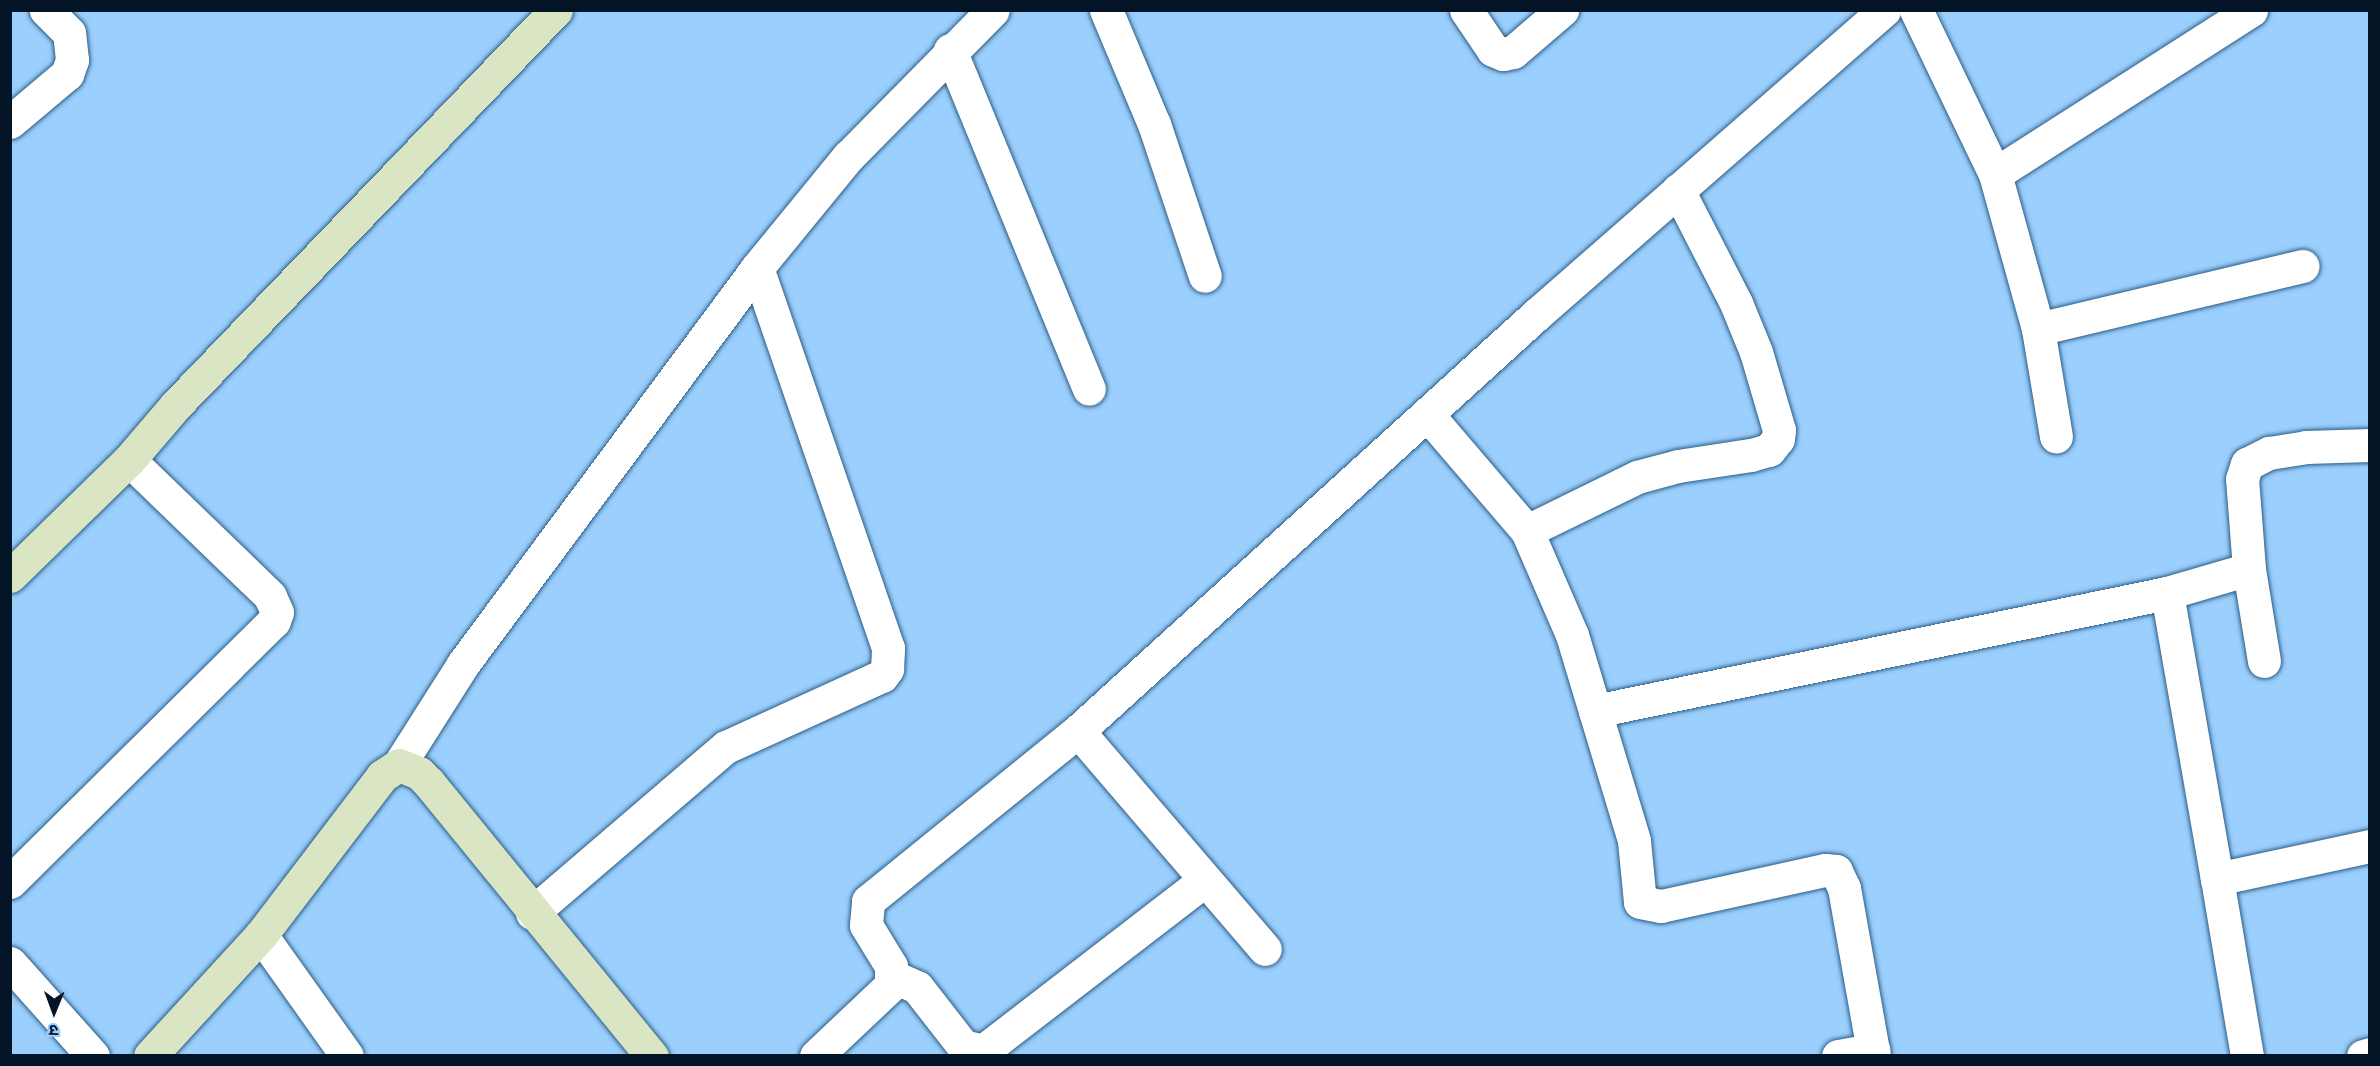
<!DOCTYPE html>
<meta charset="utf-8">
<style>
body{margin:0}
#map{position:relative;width:2380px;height:1066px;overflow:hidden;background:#9bcffd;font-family:Helvetica,"Noto Sans Devanagari",sans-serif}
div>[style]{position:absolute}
.roads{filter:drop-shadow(0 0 2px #2c5d85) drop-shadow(0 0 2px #2c5d85)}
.street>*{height:33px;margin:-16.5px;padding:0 16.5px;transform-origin:16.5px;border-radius:16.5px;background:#fff}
.secondary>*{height:33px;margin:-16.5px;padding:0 16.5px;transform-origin:16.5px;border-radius:16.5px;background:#dae5c3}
span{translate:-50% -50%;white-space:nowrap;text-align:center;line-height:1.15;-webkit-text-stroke:5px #9bcffd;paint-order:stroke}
.frame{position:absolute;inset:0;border:12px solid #021425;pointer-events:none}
.north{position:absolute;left:24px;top:982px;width:60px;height:60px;-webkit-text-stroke:4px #9bcffd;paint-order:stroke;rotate:181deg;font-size:16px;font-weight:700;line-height:24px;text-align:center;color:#021425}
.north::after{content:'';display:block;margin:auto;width:21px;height:27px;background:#021425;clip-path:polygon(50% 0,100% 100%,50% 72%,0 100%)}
</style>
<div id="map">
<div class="roads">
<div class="street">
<div style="left:1106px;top:10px;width:124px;rotate:67.2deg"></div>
<div style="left:1154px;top:124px;width:160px;rotate:71.5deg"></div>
<div style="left:1466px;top:10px;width:48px;rotate:56deg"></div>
<div style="left:1493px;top:50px;width:11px;rotate:22deg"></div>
<div style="left:1503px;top:54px;width:10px;rotate:-11deg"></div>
<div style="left:1513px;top:52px;width:65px;rotate:-40.6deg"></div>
<div style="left:1916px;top:10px;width:182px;rotate:64.3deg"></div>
<div style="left:1995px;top:174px;width:304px;rotate:-32.6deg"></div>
<div style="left:950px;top:50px;width:366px;rotate:67.7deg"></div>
<div style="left:10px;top:122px;width:75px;rotate:-40.1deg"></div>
<div style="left:67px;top:74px;width:15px;rotate:-70deg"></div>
<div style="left:72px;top:60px;width:27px;rotate:-96deg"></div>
<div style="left:69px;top:33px;width:33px;rotate:-135deg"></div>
<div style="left:1995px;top:174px;width:161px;rotate:74.5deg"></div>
<div style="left:2038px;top:329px;width:109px;rotate:80.5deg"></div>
<div style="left:2038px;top:329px;width:272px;rotate:-13.4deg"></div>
<div style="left:1427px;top:414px;width:154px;rotate:49.5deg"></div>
<div style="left:1527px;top:531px;width:113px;rotate:66.6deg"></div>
<div style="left:1572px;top:635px;width:215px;rotate:73.2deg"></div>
<div style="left:1634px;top:841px;width:61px;rotate:84.4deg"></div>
<div style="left:1640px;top:902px;width:21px;rotate:11deg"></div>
<div style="left:1661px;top:906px;width:168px;rotate:-12.4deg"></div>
<div style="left:1825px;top:870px;width:11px;rotate:5deg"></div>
<div style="left:1836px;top:871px;width:19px;rotate:65deg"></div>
<div style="left:1844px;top:888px;width:171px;rotate:79.9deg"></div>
<div style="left:1527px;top:531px;width:123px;rotate:-26.1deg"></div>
<div style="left:1637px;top:477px;width:42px;rotate:-15deg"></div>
<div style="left:1678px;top:466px;width:74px;rotate:-8.6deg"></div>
<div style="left:1751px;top:455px;width:19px;rotate:-16deg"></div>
<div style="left:1769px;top:450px;width:14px;rotate:-51deg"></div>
<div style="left:1778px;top:439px;width:9px;rotate:-84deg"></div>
<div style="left:1779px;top:430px;width:81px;rotate:-106.4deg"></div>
<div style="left:1756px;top:352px;width:53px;rotate:-112.2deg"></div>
<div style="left:1736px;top:303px;width:127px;rotate:-117.2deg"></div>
<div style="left:2167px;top:593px;width:290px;rotate:80.1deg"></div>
<div style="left:2264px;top:661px;width:93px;rotate:-99.3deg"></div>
<div style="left:2249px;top:569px;width:90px;rotate:-94.4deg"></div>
<div style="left:2242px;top:479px;width:16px;rotate:-72deg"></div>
<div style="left:2247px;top:464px;width:25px;rotate:-27deg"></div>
<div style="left:2269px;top:453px;width:37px;rotate:-9deg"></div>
<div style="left:2306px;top:447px;width:64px;rotate:-1.8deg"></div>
<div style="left:1595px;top:711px;width:584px;rotate:-11.66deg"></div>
<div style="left:2167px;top:593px;width:85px;rotate:-16.3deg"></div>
<div style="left:1078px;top:731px;width:287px;rotate:49.4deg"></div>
<div style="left:399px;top:765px;width:120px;rotate:-57.6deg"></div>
<div style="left:463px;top:664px;width:493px;rotate:-53.4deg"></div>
<div style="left:757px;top:268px;width:144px;rotate:-50.7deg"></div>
<div style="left:848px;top:157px;width:206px;rotate:-45.4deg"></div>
<div style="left:10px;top:882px;width:371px;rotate:-44.7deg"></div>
<div style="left:274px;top:621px;width:9px;rotate:-72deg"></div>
<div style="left:277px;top:612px;width:17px;rotate:-114deg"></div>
<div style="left:270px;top:596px;width:196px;rotate:-136deg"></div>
<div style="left:532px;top:913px;width:255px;rotate:-40.6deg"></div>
<div style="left:726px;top:747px;width:171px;rotate:-24.5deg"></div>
<div style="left:882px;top:676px;width:9px;rotate:-54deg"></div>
<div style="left:887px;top:669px;width:21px;rotate:-87deg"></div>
<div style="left:888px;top:648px;width:402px;rotate:-109deg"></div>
<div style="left:261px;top:935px;width:148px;rotate:54.6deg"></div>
<div style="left:10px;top:963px;width:125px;rotate:48.3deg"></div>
<div style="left:892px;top:976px;width:27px;rotate:24deg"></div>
<div style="left:917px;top:987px;width:75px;rotate:52.1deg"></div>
<div style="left:963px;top:1046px;width:21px;rotate:14deg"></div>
<div style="left:983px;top:1051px;width:280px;rotate:-37.6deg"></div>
<div style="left:816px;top:1056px;width:103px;rotate:-43.4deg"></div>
<div style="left:891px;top:985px;width:19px;rotate:-90deg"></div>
<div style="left:891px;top:966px;width:48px;rotate:-121.4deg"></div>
<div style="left:866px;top:925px;width:24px;rotate:-85deg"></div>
<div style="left:868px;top:901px;width:270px;rotate:-39deg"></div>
<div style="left:1078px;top:731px;width:619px;rotate:-42.25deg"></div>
<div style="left:1536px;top:315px;width:463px;rotate:-41.2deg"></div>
<div style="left:1838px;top:1056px;width:36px;rotate:-10deg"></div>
<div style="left:2247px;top:1056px;width:180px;rotate:-99.6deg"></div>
<div style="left:2217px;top:879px;width:157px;rotate:-12.2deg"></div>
<div style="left:2363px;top:1056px;width:7px;rotate:-16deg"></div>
</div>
<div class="secondary">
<div style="left:10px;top:576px;width:166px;rotate:-44.3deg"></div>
<div style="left:129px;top:460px;width:72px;rotate:-49.5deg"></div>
<div style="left:176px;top:405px;width:548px;rotate:-46.11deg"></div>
<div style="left:150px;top:1056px;width:164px;rotate:-47.5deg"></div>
<div style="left:261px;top:935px;width:200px;rotate:-52.7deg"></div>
<div style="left:382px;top:776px;width:20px;rotate:-33deg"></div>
<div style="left:399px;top:765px;width:22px;rotate:22deg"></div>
<div style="left:419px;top:773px;width:14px;rotate:45deg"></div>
<div style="left:429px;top:783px;width:353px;rotate:50.8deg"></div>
</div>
</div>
<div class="frame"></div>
<div class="north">उ</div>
</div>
